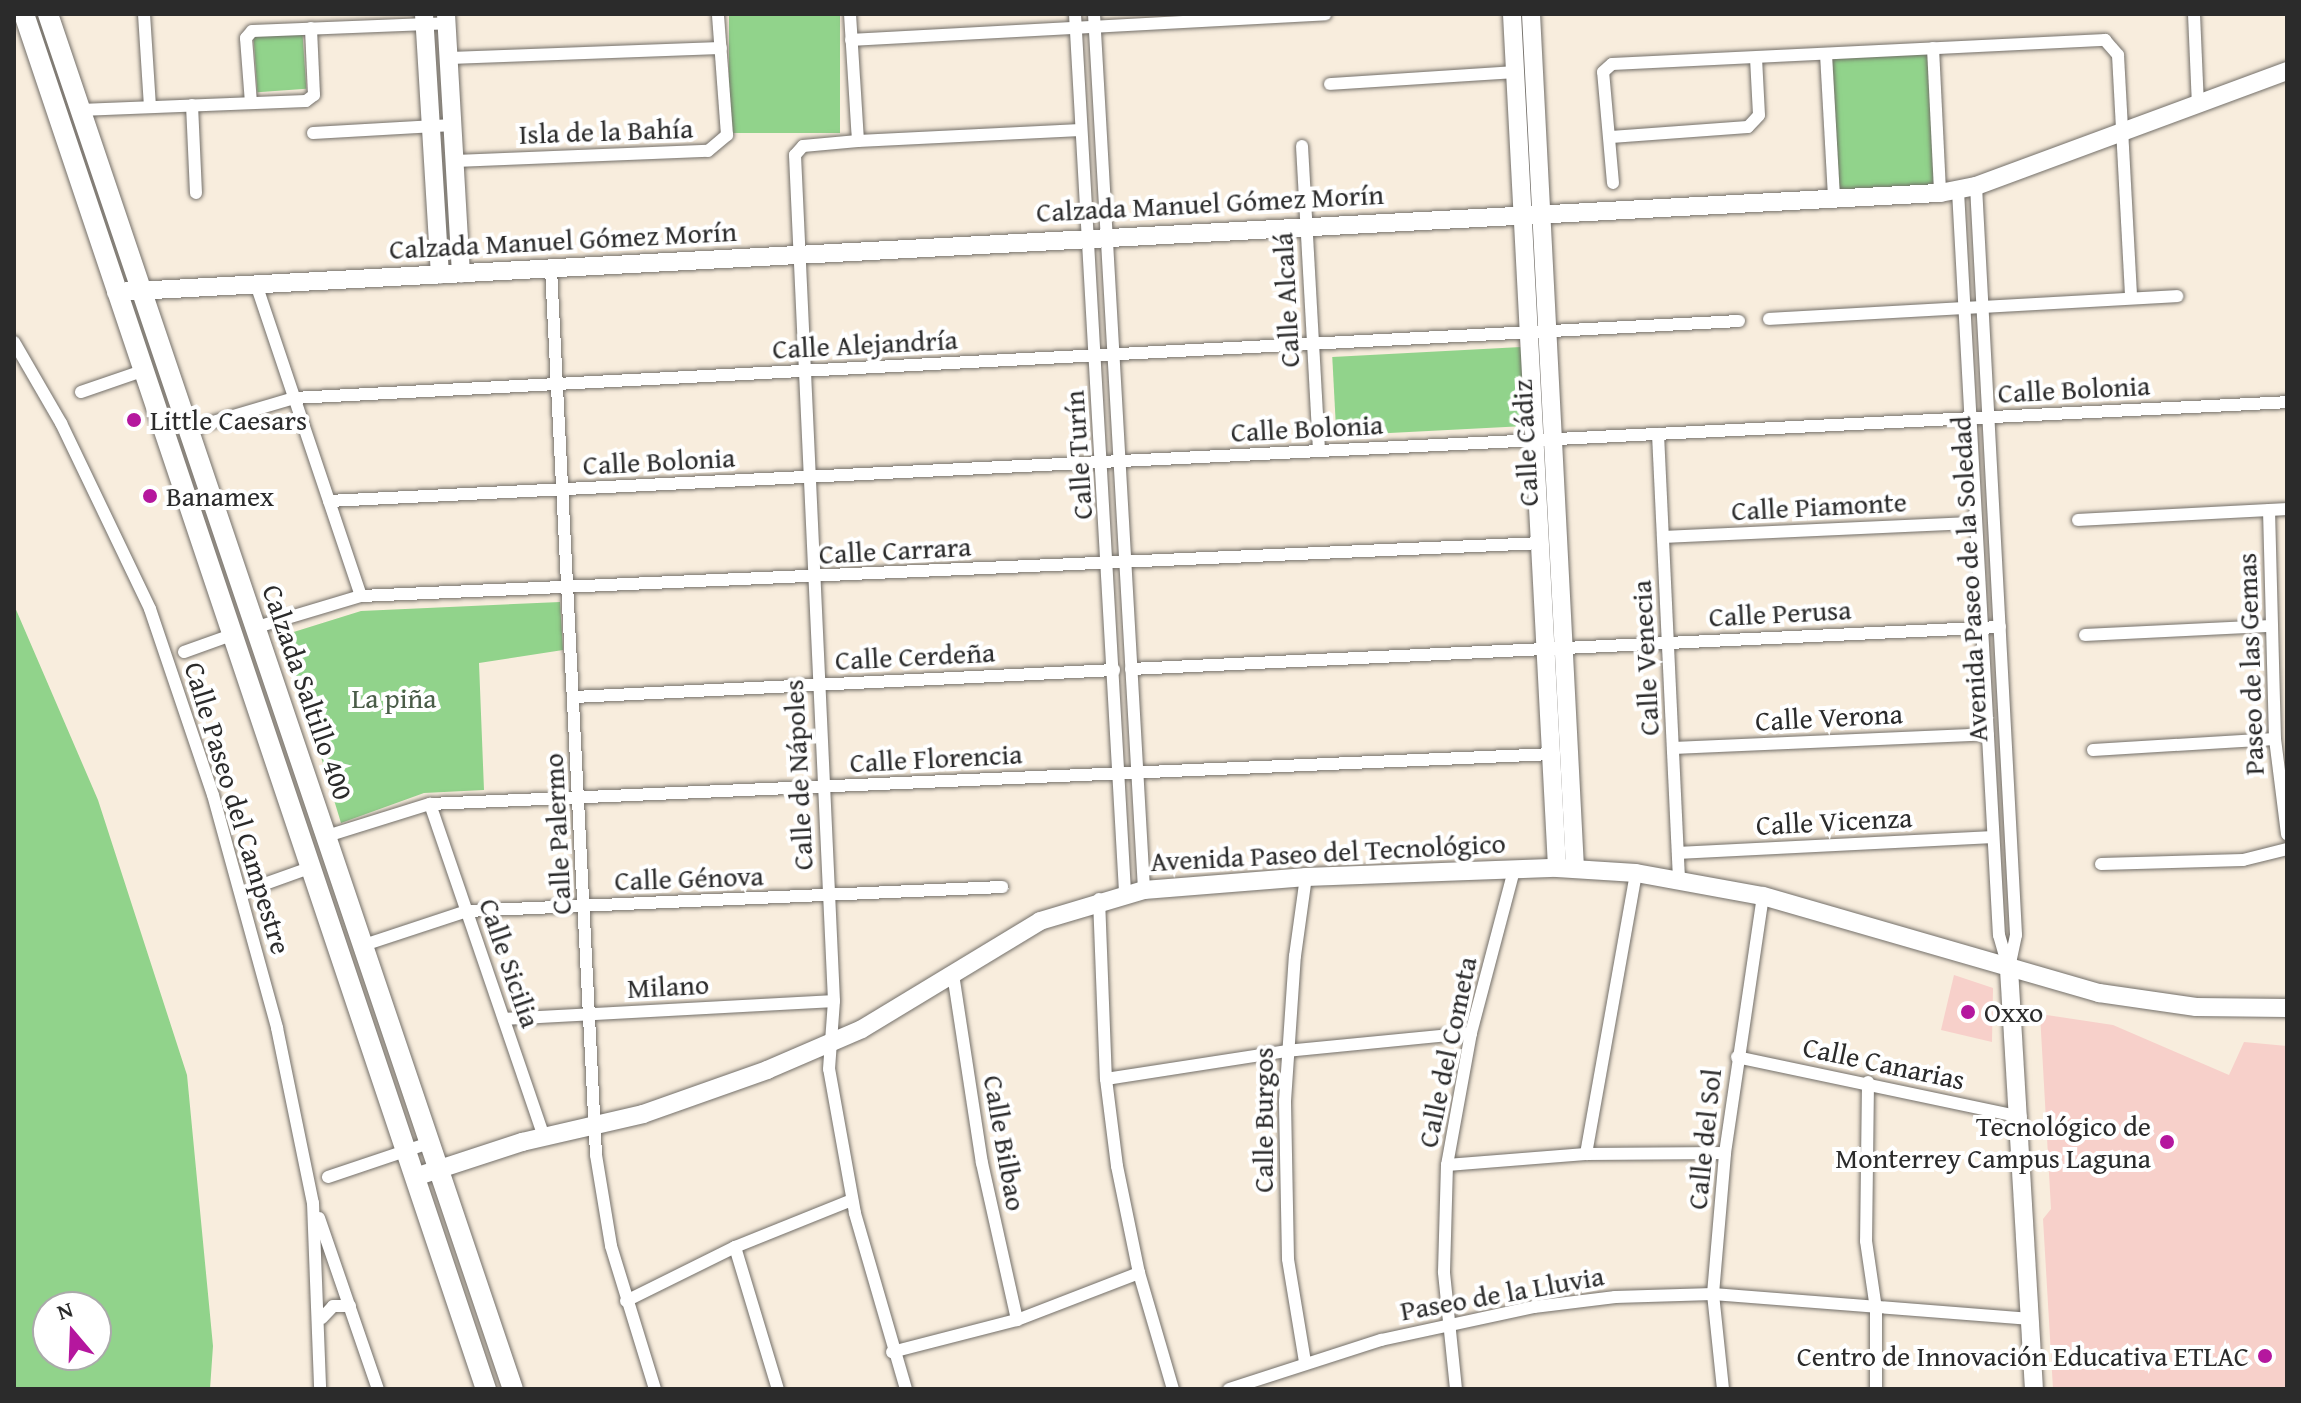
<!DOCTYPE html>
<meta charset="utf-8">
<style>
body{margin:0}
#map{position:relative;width:2301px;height:1403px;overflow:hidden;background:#f8eddd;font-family:"Gentium Book Plus",serif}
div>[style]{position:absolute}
.built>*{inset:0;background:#f7d0ca}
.green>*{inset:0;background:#91d38b;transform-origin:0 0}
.roads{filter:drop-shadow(0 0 2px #736f69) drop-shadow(0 0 2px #736f69)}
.street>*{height:12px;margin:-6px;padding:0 6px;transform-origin:6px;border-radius:6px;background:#fff}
.secondary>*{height:18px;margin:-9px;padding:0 9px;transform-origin:9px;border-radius:9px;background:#fff}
.primary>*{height:20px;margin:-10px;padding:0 10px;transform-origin:10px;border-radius:10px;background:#fff}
.dots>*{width:22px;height:22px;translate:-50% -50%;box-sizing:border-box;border:4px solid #fff;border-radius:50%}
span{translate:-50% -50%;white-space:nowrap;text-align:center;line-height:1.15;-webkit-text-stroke:8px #fff;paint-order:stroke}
.street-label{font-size:28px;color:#2b2b2b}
.poi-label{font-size:28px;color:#2b2b2b}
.left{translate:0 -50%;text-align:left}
.right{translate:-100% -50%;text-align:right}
.park-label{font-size:28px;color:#4a5d48}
.frame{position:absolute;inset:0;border:16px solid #2b2b2b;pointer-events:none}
.north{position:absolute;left:32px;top:1291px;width:80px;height:80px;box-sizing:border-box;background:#fff;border:2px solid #aaa;border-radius:50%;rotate:341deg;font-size:22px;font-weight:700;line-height:32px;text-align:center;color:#2b2b2b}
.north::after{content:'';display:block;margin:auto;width:28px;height:36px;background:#b5179e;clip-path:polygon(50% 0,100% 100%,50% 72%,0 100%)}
</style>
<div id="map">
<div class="built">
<div style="clip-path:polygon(1954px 975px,1993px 988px,1992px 1042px,1941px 1030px)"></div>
<div style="clip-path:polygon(2040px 1014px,2113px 1025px,2229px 1075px,2244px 1042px,2287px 1046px,2287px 1389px,2053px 1389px,2043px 1219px,2051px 1209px)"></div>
</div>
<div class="green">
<div style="left:729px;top:14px;width:111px;height:119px"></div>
<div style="left:302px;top:27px;width:62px;height:49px;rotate:86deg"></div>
<div style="left:1930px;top:52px;width:137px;height:99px;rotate:87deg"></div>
<div style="left:1521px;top:347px;width:79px;height:189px;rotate:87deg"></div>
<div style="clip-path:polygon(560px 602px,563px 650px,479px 663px,484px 790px,424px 793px,341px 823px,284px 635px,361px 611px)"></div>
<div style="clip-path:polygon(evenodd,14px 605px,98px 800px,187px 1075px,213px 1346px,210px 1389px,14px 1389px,14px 605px,96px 1307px,96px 1355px,48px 1355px,48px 1307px,96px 1307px)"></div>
</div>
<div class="roads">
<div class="street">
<div style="left:144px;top:14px;width:93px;rotate:86.3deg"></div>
<div style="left:850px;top:14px;width:127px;rotate:86.4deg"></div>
<div style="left:1075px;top:14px;width:880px;rotate:86.74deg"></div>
<div style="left:1094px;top:14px;width:877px;rotate:86.73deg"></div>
<div style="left:2194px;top:14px;width:90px;rotate:87.5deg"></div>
<div style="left:851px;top:40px;width:475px;rotate:-3.1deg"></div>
<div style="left:1933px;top:48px;width:145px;rotate:87.2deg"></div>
<div style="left:1826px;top:54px;width:144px;rotate:86.8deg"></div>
<div style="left:449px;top:58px;width:272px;rotate:-2.1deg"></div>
<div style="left:1330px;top:84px;width:184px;rotate:-3.7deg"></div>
<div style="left:251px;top:103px;width:65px;rotate:-94.4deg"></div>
<div style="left:246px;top:38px;width:9px;rotate:-49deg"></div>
<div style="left:252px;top:31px;width:195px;rotate:-2.3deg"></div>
<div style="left:192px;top:105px;width:88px;rotate:87.4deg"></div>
<div style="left:80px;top:110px;width:226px;rotate:-2.3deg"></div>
<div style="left:306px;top:101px;width:10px;rotate:-37deg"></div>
<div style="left:314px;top:95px;width:67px;rotate:-92.6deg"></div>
<div style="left:313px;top:133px;width:140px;rotate:-3.3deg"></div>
<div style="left:1611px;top:137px;width:137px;rotate:-4.2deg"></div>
<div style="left:1748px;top:127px;width:16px;rotate:-47deg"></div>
<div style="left:1759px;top:115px;width:57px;rotate:-93deg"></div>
<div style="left:1302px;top:146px;width:305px;rotate:86.8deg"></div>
<div style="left:455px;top:161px;width:253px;rotate:-2.3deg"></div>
<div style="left:708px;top:151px;width:25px;rotate:-40deg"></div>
<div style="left:727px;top:135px;width:121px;rotate:-94.3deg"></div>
<div style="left:1613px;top:183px;width:111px;rotate:-95.1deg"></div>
<div style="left:1603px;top:72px;width:12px;rotate:-42deg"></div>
<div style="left:1612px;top:64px;width:494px;rotate:-2.8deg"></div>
<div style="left:2105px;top:40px;width:20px;rotate:49deg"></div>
<div style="left:2118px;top:55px;width:243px;rotate:86.9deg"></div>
<div style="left:1976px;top:186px;width:750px;rotate:86.94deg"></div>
<div style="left:2016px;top:935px;width:35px;rotate:102deg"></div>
<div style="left:1958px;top:191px;width:745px;rotate:86.85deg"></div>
<div style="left:1999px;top:935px;width:32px;rotate:74deg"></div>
<div style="left:551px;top:269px;width:887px;rotate:87.09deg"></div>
<div style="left:596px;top:1155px;width:92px;rotate:80.6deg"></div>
<div style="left:611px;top:1246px;width:150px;rotate:72.9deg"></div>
<div style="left:256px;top:284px;width:329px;rotate:71.4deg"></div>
<div style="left:1769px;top:319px;width:409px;rotate:-3.2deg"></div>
<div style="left:14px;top:342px;width:94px;rotate:59.9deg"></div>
<div style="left:61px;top:423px;width:206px;rotate:64.4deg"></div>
<div style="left:150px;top:609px;width:196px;rotate:71.3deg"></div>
<div style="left:213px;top:795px;width:242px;rotate:74.6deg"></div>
<div style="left:277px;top:1028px;width:179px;rotate:78.4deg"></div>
<div style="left:313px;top:1203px;width:186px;rotate:87.8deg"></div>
<div style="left:81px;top:392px;width:65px;rotate:-19deg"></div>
<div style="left:189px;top:429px;width:109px;rotate:-16.4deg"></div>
<div style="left:294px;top:398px;width:1447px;rotate:-3.05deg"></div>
<div style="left:1658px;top:434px;width:445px;rotate:87.3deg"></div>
<div style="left:329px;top:501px;width:1961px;rotate:-2.89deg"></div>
<div style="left:2269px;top:510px;width:229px;rotate:88.5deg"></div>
<div style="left:2275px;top:739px;width:96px;rotate:82.8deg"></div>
<div style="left:2078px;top:520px;width:209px;rotate:-3deg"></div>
<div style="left:1663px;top:537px;width:313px;rotate:-2.6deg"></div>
<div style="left:257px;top:627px;width:109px;rotate:-16.6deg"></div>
<div style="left:361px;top:596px;width:1180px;rotate:-2.57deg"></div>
<div style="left:2085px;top:635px;width:186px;rotate:-2.8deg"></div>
<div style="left:184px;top:652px;width:53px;rotate:-19.8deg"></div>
<div style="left:1131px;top:669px;width:870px;rotate:-2.77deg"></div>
<div style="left:574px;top:697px;width:541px;rotate:-2.86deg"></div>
<div style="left:1673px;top:748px;width:315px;rotate:-2.5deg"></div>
<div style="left:2093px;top:750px;width:182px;rotate:-3.5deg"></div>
<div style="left:430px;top:804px;width:352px;rotate:71.1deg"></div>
<div style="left:327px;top:836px;width:108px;rotate:-17.3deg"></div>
<div style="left:430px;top:804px;width:1122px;rotate:-2.55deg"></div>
<div style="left:1678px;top:853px;width:315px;rotate:-2.9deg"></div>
<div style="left:2101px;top:864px;width:142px;rotate:-1.6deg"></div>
<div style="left:2243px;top:860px;width:45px;rotate:-14deg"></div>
<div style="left:259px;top:886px;width:56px;rotate:-19.7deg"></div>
<div style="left:1099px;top:899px;width:180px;rotate:87.8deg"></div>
<div style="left:1106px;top:1079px;width:88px;rotate:82.8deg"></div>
<div style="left:1117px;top:1166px;width:109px;rotate:78.4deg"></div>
<div style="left:1139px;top:1273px;width:121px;rotate:73.7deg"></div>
<div style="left:364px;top:945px;width:108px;rotate:-18.3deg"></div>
<div style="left:467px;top:911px;width:536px;rotate:-2.57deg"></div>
<div style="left:953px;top:974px;width:191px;rotate:81.3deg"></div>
<div style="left:982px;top:1163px;width:161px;rotate:77.4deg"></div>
<div style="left:504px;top:1019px;width:330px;rotate:-3.1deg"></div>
<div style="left:1737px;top:1057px;width:290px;rotate:11.9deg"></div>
<div style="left:1106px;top:1079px;width:182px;rotate:-8.8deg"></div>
<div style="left:1286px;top:1051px;width:186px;rotate:-5.6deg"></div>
<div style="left:1868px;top:1082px;width:159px;rotate:90.7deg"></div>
<div style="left:1866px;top:1241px;width:69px;rotate:81.6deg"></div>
<div style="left:1876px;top:1309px;width:80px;rotate:90deg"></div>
<div style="left:1586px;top:1154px;width:285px;rotate:-79.9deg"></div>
<div style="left:1447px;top:1165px;width:139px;rotate:-4.5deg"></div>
<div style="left:1586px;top:1154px;width:139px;rotate:-0.4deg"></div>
<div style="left:328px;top:1177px;width:107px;rotate:-18.6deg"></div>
<div style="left:319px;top:1218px;width:181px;rotate:71deg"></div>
<div style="left:735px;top:1247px;width:148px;rotate:73.2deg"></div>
<div style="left:626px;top:1301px;width:122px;rotate:-26.4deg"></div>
<div style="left:735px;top:1247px;width:126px;rotate:-21.9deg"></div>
<div style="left:322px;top:1318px;width:16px;rotate:-47deg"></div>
<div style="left:333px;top:1306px;width:17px"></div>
<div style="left:892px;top:1352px;width:129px;rotate:-14.4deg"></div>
<div style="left:1017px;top:1320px;width:131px;rotate:-21.1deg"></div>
<div style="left:1305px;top:1362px;width:104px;rotate:-99.4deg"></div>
<div style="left:1288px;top:1259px;width:158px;rotate:-91.1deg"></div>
<div style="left:1285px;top:1101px;width:145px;rotate:-86.1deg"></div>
<div style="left:1295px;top:956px;width:80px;rotate:-82.1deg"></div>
<div style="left:906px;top:1389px;width:183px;rotate:-106.2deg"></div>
<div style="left:855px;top:1213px;width:146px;rotate:-100.2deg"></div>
<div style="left:829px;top:1069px;width:68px;rotate:-85.8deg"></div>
<div style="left:834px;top:1001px;width:847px;rotate:-92.64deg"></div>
<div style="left:795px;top:155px;width:12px;rotate:-48deg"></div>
<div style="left:803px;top:146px;width:55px;rotate:-5.2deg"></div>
<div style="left:858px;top:141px;width:223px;rotate:-2.8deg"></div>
<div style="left:1229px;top:1389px;width:160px;rotate:-17.9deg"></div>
<div style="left:1381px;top:1340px;width:157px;rotate:-12.2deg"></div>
<div style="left:1534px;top:1307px;width:82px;rotate:-7deg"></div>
<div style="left:1615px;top:1297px;width:98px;rotate:-1.8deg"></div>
<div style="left:1713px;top:1294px;width:319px;rotate:4.5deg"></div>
<div style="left:1456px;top:1389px;width:118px;rotate:-95.9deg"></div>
<div style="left:1444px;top:1272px;width:107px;rotate:-88.4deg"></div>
<div style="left:1447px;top:1165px;width:134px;rotate:-79.7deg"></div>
<div style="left:1471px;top:1033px;width:169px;rotate:-75.2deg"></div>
<div style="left:1723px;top:1389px;width:96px;rotate:-96deg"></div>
<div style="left:1713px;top:1294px;width:142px;rotate:-85.1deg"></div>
<div style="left:1725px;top:1153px;width:260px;rotate:-81.6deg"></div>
</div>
<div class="secondary">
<div style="left:424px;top:14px;width:261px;rotate:86.5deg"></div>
<div style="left:446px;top:14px;width:260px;rotate:86.7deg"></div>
<div style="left:1512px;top:14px;width:855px;rotate:86.98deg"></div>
<div style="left:1531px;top:14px;width:856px;rotate:87.05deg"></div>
<div style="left:116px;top:292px;width:1827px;rotate:-3.11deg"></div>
<div style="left:1940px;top:193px;width:37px;rotate:-11deg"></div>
<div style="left:1976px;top:186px;width:332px;rotate:-20.3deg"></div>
<div style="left:2009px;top:969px;width:421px;rotate:86.6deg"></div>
<div style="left:415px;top:1177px;width:113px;rotate:-18.1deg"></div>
<div style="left:522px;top:1142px;width:124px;rotate:-13deg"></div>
<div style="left:643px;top:1114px;width:132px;rotate:-19.5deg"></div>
<div style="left:767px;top:1070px;width:103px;rotate:-23.3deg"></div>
<div style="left:862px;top:1029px;width:208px;rotate:-31.2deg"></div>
<div style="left:1040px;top:921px;width:109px;rotate:-16.6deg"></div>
<div style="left:1144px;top:890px;width:163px;rotate:-4.6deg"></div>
<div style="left:1306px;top:877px;width:251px;rotate:-2.1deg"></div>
<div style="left:1557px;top:868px;width:79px;rotate:3.6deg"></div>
<div style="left:1636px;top:873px;width:129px;rotate:10.3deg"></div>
<div style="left:1763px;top:896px;width:350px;rotate:16.1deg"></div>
<div style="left:2099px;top:993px;width:98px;rotate:8.2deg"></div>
<div style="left:2196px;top:1007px;width:91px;rotate:0.6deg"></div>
</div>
<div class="primary">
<div style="left:24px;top:14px;width:1451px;rotate:71.43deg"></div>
<div style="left:48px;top:14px;width:1451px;rotate:71.32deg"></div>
</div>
</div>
<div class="dots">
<div style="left:134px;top:420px;background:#b5179e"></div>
<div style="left:150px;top:496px;background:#b5179e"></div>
<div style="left:1968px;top:1012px;background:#b5179e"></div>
<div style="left:2167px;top:1142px;background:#b5179e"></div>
<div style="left:2265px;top:1356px;background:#b5179e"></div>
</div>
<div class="street-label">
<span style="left:606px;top:131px;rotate:-2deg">Isla de la Bahía</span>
<span style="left:1210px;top:203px;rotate:-3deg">Calzada Manuel Gómez Morín</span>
<span style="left:563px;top:240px;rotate:-3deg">Calzada Manuel Gómez Morín</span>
<span style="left:1286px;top:300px;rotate:-93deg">Calle Alcalá</span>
<span style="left:865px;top:344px;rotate:-3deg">Calle Alejandría</span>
<span style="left:2074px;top:389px;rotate:-3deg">Calle Bolonia</span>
<span style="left:1307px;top:428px;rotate:-3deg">Calle Bolonia</span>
<span style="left:1525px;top:443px;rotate:-93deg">Calle Cádiz</span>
<span style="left:1078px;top:455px;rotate:-94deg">Calle Turín</span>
<span style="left:659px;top:461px;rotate:-3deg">Calle Bolonia</span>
<span style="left:1819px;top:506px;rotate:-3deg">Calle Piamonte</span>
<span style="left:895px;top:550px;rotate:-3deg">Calle Carrara</span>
<span style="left:1969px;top:579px;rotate:-93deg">Avenida Paseo de la Soledad</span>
<span style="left:1780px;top:613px;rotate:-3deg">Calle Perusa</span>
<span style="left:915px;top:656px;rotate:-3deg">Calle Cerdeña</span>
<span style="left:1645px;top:658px;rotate:-93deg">Calle Venecia</span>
<span style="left:2250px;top:664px;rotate:-92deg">Paseo de las Gemas</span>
<span style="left:308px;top:692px;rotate:71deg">Calzada Saltillo 400</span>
<span style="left:1829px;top:717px;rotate:-3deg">Calle Verona</span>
<span style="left:936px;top:758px;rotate:-3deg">Calle Florencia</span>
<span style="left:798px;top:775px;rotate:-93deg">Calle de Nápoles</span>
<span style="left:238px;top:808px;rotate:73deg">Calle Paseo del Campestre</span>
<span style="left:1834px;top:821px;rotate:-3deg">Calle Vicenza</span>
<span style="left:557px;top:834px;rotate:-93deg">Calle Palermo</span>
<span style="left:1328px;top:852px;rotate:-3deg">Avenida Paseo del Tecnológico</span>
<span style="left:689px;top:878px;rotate:-2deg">Calle Génova</span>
<span style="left:510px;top:963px;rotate:71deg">Calle Sicilia</span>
<span style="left:668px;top:986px;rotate:-3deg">Milano</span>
<span style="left:1447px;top:1052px;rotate:-78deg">Calle del Cometa</span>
<span style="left:1884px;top:1063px;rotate:12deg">Calle Canarias</span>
<span style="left:1263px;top:1120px;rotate:-90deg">Calle Burgos</span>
<span style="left:1704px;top:1139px;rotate:-84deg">Calle del Sol</span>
<span style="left:1005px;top:1143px;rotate:80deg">Calle Bilbao</span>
<span style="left:1502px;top:1293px;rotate:-10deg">Paseo de la Lluvia</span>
</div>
<div class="poi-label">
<span class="left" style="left:150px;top:420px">Little Caesars</span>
<span class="left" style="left:166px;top:496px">Banamex</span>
<span class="left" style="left:1984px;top:1012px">Oxxo</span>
<span class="right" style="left:2151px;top:1142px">Tecnológico de<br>Monterrey Campus Laguna</span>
<span class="right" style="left:2249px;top:1356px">Centro de Innovación Educativa ETLAC</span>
</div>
<div class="park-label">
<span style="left:394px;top:698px">La piña</span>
</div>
<div class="frame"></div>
<div class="north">N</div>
</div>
